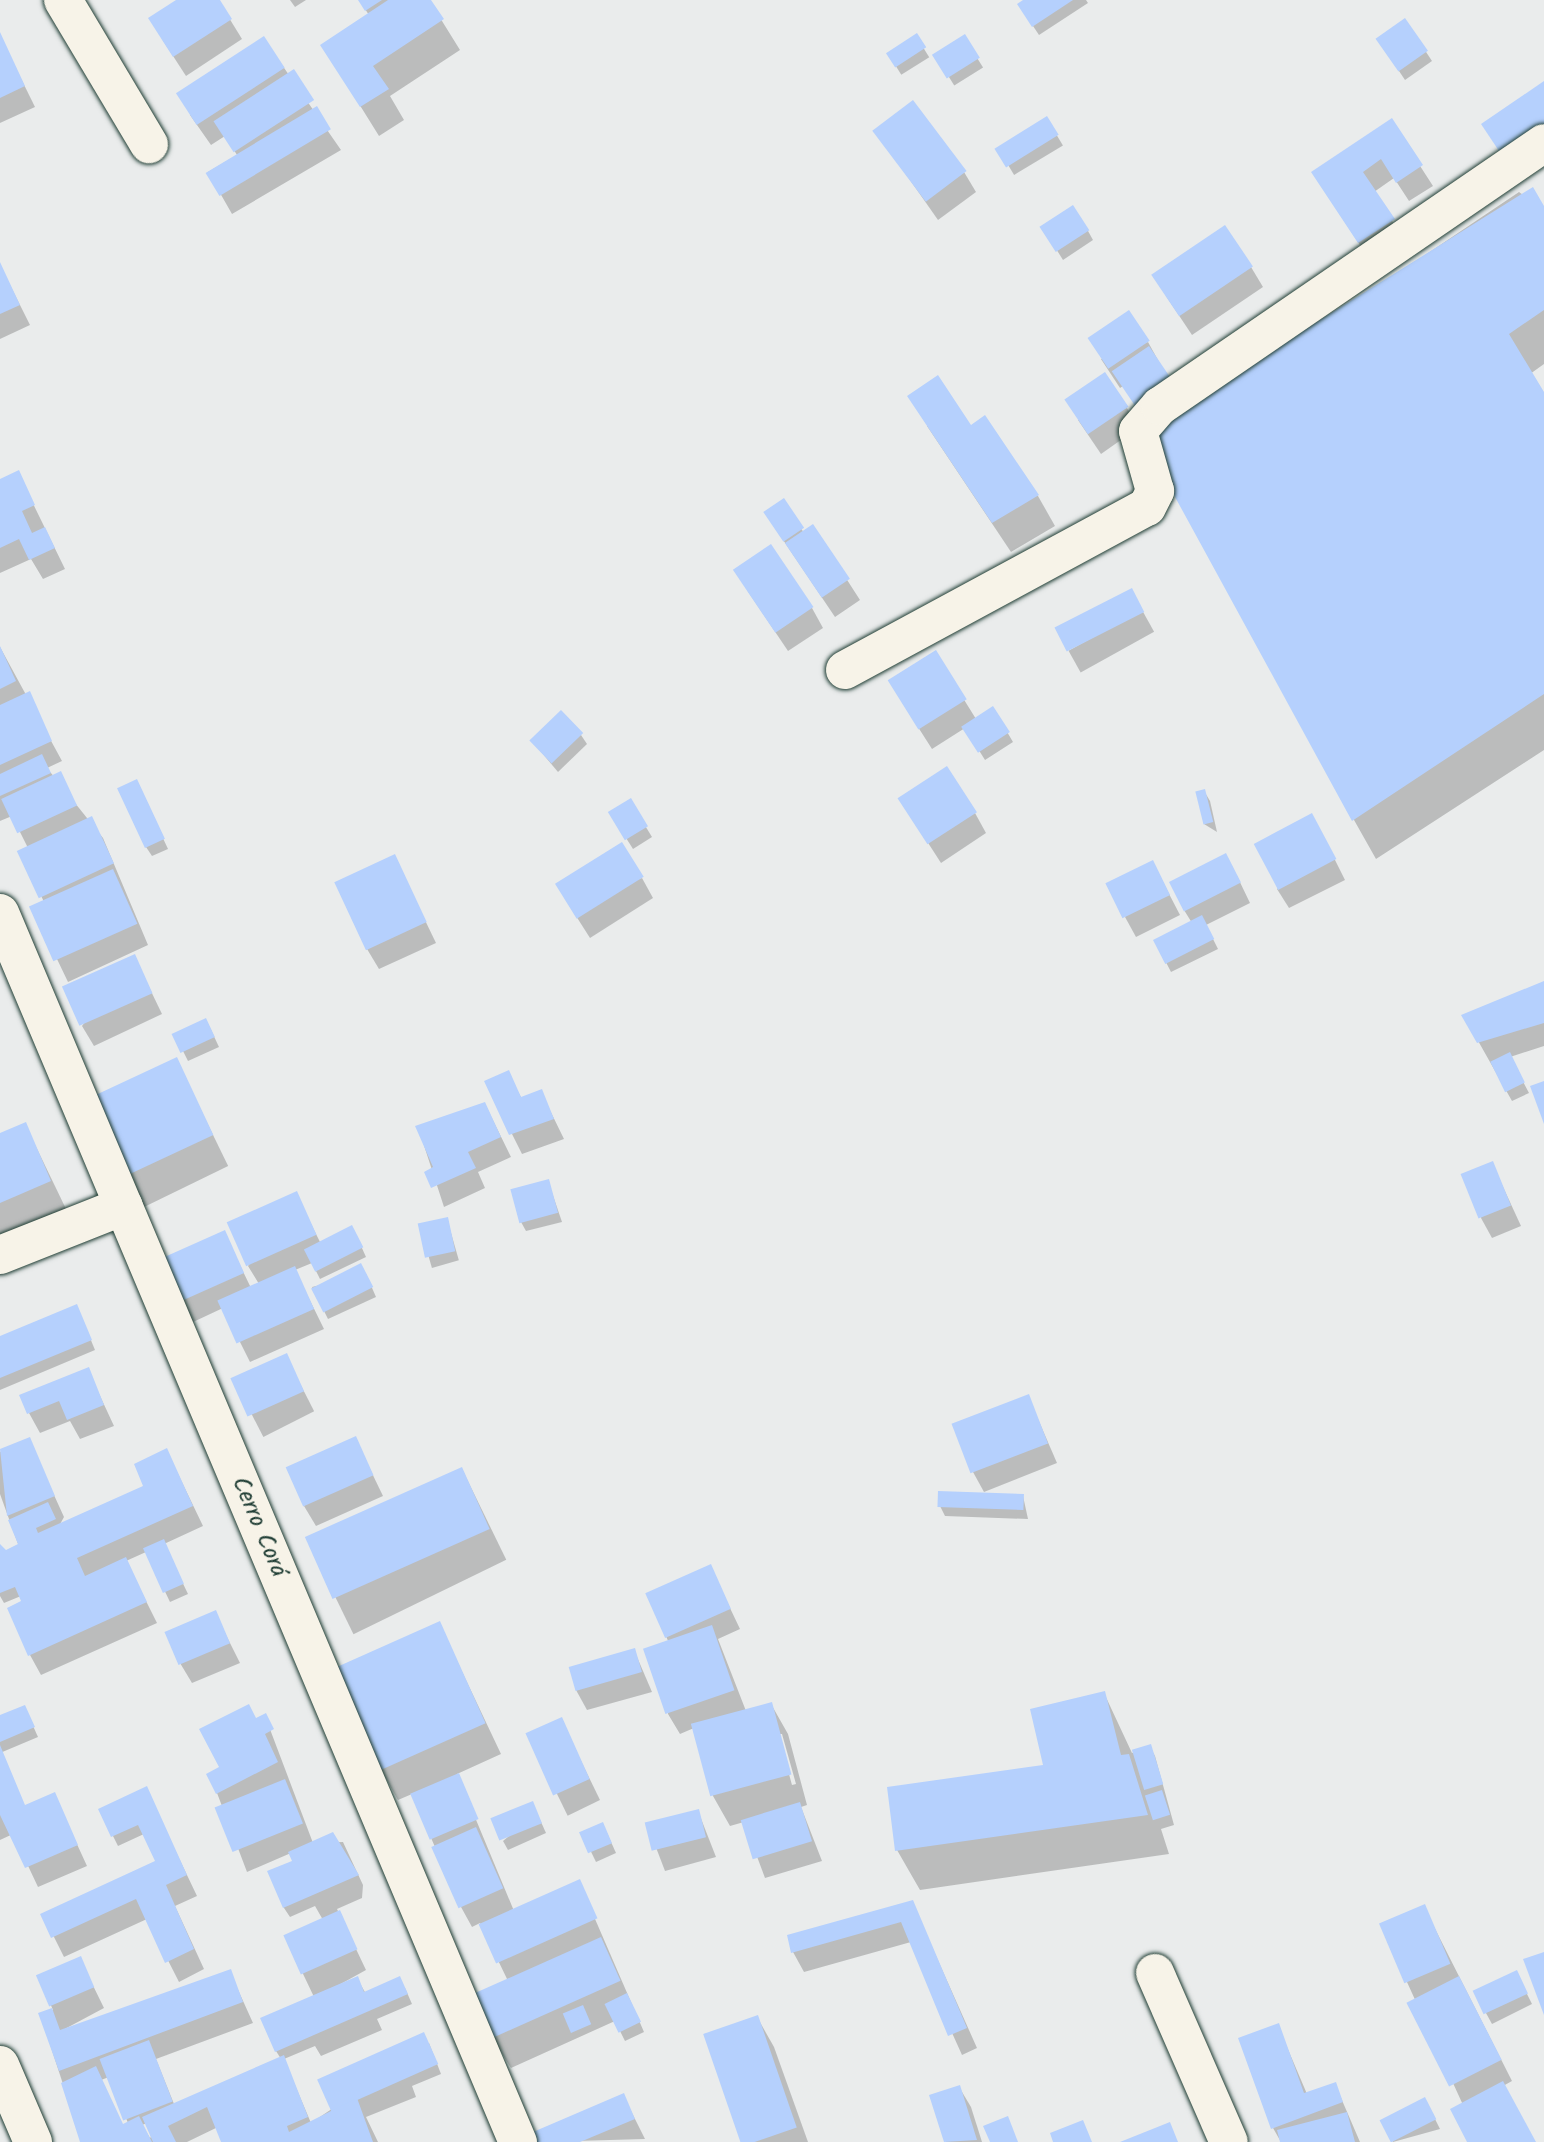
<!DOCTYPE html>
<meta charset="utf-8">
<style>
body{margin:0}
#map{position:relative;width:1544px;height:2142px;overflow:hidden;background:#eaecec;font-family:Kalam,sans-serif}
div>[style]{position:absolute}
.shadow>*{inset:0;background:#0003;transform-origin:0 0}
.building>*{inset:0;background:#b5d0fd;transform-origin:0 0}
.roads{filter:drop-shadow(0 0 2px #1f3d34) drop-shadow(0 0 2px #1f3d34)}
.minor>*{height:38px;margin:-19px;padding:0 19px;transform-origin:19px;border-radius:19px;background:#f7f3e8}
span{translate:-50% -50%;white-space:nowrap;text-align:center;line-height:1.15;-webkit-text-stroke:6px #f7f3e8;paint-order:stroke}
.street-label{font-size:24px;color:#1f3d34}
</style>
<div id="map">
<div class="shadow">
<div style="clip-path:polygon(180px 0,218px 0,242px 39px,186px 76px,162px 39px)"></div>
<div style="clip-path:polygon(290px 0,306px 0,295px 7px)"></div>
<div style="clip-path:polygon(359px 0,429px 0,460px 50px,390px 96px,404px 120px,379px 136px,323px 46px,369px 15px)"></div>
<div style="clip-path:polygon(1027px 0,1086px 0,1088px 3px,1039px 35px,1025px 14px)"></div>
<div style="clip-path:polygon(1405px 20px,1432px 61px,1405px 80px,1383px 47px)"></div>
<div style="clip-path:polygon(0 36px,35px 107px,0 123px)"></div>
<div style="left:916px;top:36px;width:25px;height:33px;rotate:58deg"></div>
<div style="left:964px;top:37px;width:36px;height:34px;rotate:58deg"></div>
<div style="clip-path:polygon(264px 39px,341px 150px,232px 214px,208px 172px,237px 155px,225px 136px,211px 145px,190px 115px)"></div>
<div style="left:1047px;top:119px;width:31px;height:57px;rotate:59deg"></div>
<div style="clip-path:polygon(1391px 121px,1433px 186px,1409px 201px,1394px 178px,1374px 192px,1404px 240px,1371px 262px,1326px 193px)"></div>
<div style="clip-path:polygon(875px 130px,964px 172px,976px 192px,938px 220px)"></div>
<div style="clip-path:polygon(1519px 192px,1544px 210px,1544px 364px,1530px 374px,1544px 398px,1544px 750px,1376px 859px,1354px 820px,1312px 331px)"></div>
<div style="clip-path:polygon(1043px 228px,1088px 231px,1093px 240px,1063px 260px)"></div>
<div style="clip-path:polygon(0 265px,30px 325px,0 339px)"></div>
<div style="clip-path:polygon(1251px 267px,1263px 287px,1192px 335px,1166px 296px)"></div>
<div style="clip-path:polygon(1148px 342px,1159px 362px,1120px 388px,1101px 359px)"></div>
<div style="clip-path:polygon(1127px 408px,1138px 428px,1101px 454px,1078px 420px)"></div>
<div style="clip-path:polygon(927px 426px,970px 427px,1038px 496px,1055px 526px,1011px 552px)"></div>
<div style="clip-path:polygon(18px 473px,65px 569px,43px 579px,31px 559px,0 573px,0 481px)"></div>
<div style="clip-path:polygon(783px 501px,804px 533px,813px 527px,860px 600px,835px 617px,771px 522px)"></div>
<div style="clip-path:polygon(747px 590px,812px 608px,823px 628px,788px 651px)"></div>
<div style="left:1142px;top:610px;width:25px;height:84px;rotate:61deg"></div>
<div style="clip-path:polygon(0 647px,62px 761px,47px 768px,103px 838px,148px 945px,68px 982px,33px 909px,45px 904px,20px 852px,28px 848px,12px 816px,0 821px)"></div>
<div style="clip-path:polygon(935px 653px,976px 719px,993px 708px,1013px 742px,985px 760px,965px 728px,932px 749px,902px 702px)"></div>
<div style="clip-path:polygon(581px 735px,587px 744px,558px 772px,532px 741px)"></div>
<div style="clip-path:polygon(141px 791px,168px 849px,152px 856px,146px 847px)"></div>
<div style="clip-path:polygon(1204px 791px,1210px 801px,1217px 832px,1204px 824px,1197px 793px)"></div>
<div style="clip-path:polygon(630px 801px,652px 837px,633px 849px,616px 822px)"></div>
<div style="clip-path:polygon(975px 813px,986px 833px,941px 863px,912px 818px)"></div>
<div style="clip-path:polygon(1323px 836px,1345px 880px,1289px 908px,1277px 889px)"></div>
<div style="clip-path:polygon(394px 856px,436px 943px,379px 969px,367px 949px)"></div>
<div style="clip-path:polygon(1153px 863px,1180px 915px,1136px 937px,1125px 917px)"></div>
<div style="clip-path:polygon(1237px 876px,1250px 903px,1206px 925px,1218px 949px,1171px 972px,1155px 941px,1192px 923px,1184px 910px)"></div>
<div style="clip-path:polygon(642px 878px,653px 898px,590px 938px,569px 905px)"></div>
<div style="clip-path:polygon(134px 956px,162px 1014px,94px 1046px,82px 1026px)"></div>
<div style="clip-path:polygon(1544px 983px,1544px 1046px,1510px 1057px,1529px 1093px,1512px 1101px,1464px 1016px)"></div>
<div style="clip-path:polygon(211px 1030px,219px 1047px,188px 1061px,175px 1035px)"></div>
<div style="left:176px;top:1059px;width:119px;height:97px;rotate:64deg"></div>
<div style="clip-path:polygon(508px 1073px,522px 1099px,541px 1092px,564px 1139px,522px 1154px,486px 1082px)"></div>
<div style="clip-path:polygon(485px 1104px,511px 1157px,478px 1172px,485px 1188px,444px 1207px,418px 1127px)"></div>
<div style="clip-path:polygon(25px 1124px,67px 1211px,0 1240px,0 1135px)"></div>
<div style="clip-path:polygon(1492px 1163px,1521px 1226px,1492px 1238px,1481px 1218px)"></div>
<div style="clip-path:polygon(548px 1181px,562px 1222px,526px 1231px,521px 1222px)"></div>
<div style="clip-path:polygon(296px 1194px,320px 1242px,357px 1237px,366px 1257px,320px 1279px,312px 1263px,295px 1270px,324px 1329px,250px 1362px,223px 1308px,191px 1323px,179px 1303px,224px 1232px,251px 1288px,259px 1284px,248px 1266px)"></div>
<div style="left:447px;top:1219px;width:43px;height:28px;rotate:74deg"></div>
<div style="clip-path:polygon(366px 1274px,376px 1297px,328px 1319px,312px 1287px)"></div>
<div style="clip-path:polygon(81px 1316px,95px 1350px,0 1390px,0 1338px)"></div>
<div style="left:286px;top:1356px;width:62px;height:57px;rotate:63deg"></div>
<div style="clip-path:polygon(88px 1370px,114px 1426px,80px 1439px,70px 1421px,40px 1433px,29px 1413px)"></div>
<div style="clip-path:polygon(1028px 1396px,1057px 1463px,984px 1492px,973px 1472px)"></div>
<div style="clip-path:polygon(355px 1438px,383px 1496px,316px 1526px,304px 1506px)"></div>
<div style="clip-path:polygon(29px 1440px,64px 1517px,59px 1526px,142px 1488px,167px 1451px,203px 1526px,164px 1544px,188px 1594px,170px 1602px,146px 1552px,126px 1561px,157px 1623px,41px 1675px,30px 1655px,21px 1596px,4px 1603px,0 1596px,0 1552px,22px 1555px,0 1494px,0 1452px)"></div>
<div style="left:462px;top:1469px;width:101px;height:170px;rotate:64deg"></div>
<div style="clip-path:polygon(1023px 1496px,1028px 1519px,945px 1516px,940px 1506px)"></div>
<div style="clip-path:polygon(evenodd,710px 1566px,740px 1629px,718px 1639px,746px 1711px,771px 1704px,788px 1734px,807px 1805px,801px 1807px,822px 1861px,765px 1878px,744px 1822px,730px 1826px,713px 1796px,694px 1728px,680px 1734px,668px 1714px,669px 1643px,647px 1594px,710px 1566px,778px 1734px,782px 1734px,796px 1784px,792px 1785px,778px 1734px)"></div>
<div style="clip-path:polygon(215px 1613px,240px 1663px,192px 1683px,180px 1663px)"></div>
<div style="clip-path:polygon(439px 1623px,501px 1754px,457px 1774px,514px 1911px,579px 1882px,644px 2032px,625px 2041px,615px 2021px,511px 2068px,493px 2039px,508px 1981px,480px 1923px,472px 1927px,461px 1907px,412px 1794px,398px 1800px,381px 1770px)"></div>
<div style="clip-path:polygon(634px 1650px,652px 1692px,587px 1710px,576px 1690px)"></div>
<div style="clip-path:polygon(1104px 1693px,1132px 1753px,1150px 1747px,1155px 1756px,1174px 1825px,1161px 1829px,1169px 1854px,920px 1890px,897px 1850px,1046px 1767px)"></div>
<div style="clip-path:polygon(evenodd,265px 1716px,313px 1843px,343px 1842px,363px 1885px,362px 1898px,337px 1909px,366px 1970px,328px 1991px,357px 1978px,366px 1994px,405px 1988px,412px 2004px,377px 2019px,382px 2030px,321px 2056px,315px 2046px,284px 2059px,311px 2123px,429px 2043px,441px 2074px,412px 2086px,416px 2097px,366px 2117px,378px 2142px,224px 2142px,218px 2127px,187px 2142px,82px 2142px,40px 2014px,53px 2010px,38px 1976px,80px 1959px,104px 2008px,61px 2031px,230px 1972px,253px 2023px,156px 2059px,174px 2104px,281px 2059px,276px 2051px,314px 1997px,285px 1936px,323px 1920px,315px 1906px,290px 1917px,284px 1908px,269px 1872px,296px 1872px,291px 1853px,247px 1872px,217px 1793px,221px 1768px,265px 1716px,109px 2077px,128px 2123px,123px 2126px,101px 2080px,109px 2077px,265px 1716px,147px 2123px,151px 2137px,150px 2138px,142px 2125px,147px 2123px)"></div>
<div style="clip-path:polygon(29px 1717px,38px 1737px,0 1753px,0 1718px)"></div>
<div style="left:561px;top:1720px;width:89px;height:36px;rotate:64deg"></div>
<div style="clip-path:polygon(0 1756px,25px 1807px,54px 1794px,87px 1866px,38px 1887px,13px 1834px,0 1840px)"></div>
<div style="clip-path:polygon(146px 1789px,197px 1896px,175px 1906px,204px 1969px,179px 1982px,147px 1919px,64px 1957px,43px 1915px,157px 1862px,144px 1834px,118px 1846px,100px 1810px)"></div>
<div style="clip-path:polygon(698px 1811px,716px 1857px,665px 1871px,647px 1824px)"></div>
<div style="clip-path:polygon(537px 1813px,546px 1833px,508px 1850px,503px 1841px)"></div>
<div style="clip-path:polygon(582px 1833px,607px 1833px,616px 1853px,596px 1862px)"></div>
<div style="clip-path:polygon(912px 1902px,977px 2048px,962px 2055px,911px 1942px,804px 1972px,793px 1952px)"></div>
<div style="clip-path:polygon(1424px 1907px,1512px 2081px,1503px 2086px,1535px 2142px,1469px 2142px,1463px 2105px,1381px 1925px)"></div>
<div style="clip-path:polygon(1521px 1982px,1532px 2004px,1492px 2024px,1475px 1993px)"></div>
<div style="clip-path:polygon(757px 2017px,774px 2047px,808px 2142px,743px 2142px,705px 2036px)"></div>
<div style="clip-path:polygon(1278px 2026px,1307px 2094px,1335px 2084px,1360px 2142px,1281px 2142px,1273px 2128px)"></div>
<div style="clip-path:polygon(959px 2087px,971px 2107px,982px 2142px,946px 2142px,932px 2096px)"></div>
<div style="clip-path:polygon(623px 2095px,645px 2139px,540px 2142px)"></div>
<div style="clip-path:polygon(1430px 2109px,1440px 2129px,1393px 2142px,1382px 2120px)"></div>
</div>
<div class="building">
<div style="clip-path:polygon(176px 0,220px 0,232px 19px,173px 57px,148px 18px)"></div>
<div style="clip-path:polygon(358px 0,382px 0,365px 11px)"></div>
<div style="clip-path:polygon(388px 0,431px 0,444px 19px,373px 66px,389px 89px,360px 107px,320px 45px)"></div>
<div style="clip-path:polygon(1023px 0,1073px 0,1032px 27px,1017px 4px)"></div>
<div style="left:1405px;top:18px;width:40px;height:36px;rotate:55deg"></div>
<div style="clip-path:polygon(0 32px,25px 86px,0 98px)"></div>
<div style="left:917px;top:33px;width:17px;height:37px;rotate:57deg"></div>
<div style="left:965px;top:34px;width:28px;height:39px;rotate:58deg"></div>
<div style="left:264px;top:36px;width:38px;height:105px;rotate:57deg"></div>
<div style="left:294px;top:69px;width:37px;height:96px;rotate:57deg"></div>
<div style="clip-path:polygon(1544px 81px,1544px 131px,1505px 160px,1481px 124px)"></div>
<div style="left:913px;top:100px;width:89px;height:51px;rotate:53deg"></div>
<div style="left:317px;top:106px;width:27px;height:130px;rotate:59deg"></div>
<div style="left:1047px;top:116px;width:22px;height:62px;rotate:58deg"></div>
<div style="clip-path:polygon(1392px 118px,1423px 165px,1396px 183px,1381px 159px,1363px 172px,1395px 219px,1358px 243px,1311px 172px)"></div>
<div style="clip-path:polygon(1533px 187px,1544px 206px,1544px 310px,1509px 334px,1544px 392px,1544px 694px,1352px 821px,1145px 442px,1155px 423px)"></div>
<div style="left:1073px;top:205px;width:30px;height:40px;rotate:57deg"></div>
<div style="left:1225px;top:225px;width:50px;height:89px;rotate:56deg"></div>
<div style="clip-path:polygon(0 262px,20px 305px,0 314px)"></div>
<div style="left:1129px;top:310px;width:37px;height:50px;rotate:56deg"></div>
<div style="left:1149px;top:346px;width:42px;height:45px;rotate:56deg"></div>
<div style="left:1105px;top:372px;width:42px;height:49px;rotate:56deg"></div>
<div style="clip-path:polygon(938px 375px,971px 425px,985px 415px,1039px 495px,992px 523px,907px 396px)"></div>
<div style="clip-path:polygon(19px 470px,35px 505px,22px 511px,32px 533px,45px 527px,55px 548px,29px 560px,19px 539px,0 548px,0 479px)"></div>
<div style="left:784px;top:498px;width:36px;height:25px;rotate:56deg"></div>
<div style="left:813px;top:524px;width:66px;height:34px;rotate:56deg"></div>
<div style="left:771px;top:544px;width:76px;height:46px;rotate:56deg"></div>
<div style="left:1132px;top:588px;width:27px;height:87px;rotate:63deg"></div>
<div style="clip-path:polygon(0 646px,16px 681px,0 689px)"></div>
<div style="left:936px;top:650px;width:58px;height:57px;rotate:58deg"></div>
<div style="clip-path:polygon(30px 691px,52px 741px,0 765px,0 705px)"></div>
<div style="left:993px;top:706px;width:31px;height:38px;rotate:57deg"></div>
<div style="left:561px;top:710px;width:32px;height:44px;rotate:46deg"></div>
<div style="clip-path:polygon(42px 754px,51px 773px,0 796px,0 774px)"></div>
<div style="left:947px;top:766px;width:55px;height:59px;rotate:57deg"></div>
<div style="left:61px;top:771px;width:38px;height:66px;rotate:65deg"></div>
<div style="left:137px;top:779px;width:66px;height:22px;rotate:65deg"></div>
<div style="left:1205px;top:789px;width:34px;height:10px;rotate:76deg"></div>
<div style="left:631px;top:798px;width:33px;height:27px;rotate:59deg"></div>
<div style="left:1312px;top:813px;width:52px;height:66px;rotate:62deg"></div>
<div style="left:92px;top:816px;width:52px;height:83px;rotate:65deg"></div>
<div style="left:622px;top:842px;width:41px;height:79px;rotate:58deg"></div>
<div style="left:1226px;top:853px;width:33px;height:64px;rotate:63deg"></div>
<div style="left:395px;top:854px;width:75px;height:67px;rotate:65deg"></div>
<div style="left:1153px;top:860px;width:39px;height:53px;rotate:64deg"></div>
<div style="left:113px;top:869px;width:60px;height:92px;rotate:66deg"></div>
<div style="left:1202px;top:915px;width:27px;height:55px;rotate:63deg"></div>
<div style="left:135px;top:954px;width:43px;height:80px;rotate:66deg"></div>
<div style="clip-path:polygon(1544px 981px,1544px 1023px,1477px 1043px,1461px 1015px)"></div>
<div style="left:206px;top:1018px;width:21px;height:38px;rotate:65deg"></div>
<div style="left:1510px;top:1052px;width:34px;height:22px;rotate:64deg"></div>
<div style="left:177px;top:1057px;width:86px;height:101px;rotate:65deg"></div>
<div style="clip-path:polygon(509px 1070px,521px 1097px,542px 1089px,554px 1119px,509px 1135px,484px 1081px)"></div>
<div style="clip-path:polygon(1544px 1081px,1544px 1124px,1530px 1086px)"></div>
<div style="clip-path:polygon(485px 1102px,501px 1137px,468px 1152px,476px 1168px,431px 1188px,424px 1172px,433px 1167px,415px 1126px)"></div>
<div style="clip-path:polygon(26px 1122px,51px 1181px,0 1203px,0 1133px)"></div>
<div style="left:1493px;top:1161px;width:48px;height:35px;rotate:68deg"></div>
<div style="left:549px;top:1179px;width:35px;height:40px;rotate:75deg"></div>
<div style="left:297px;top:1191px;width:48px;height:77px;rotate:66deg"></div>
<div style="left:448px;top:1217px;width:35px;height:31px;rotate:78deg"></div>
<div style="left:352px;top:1225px;width:25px;height:54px;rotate:63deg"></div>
<div style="left:225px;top:1230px;width:47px;height:73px;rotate:66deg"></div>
<div style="left:361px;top:1263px;width:27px;height:56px;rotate:63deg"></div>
<div style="left:295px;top:1266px;width:47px;height:85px;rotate:66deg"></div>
<div style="clip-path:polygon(77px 1304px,92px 1340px,0 1378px,0 1336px)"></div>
<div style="left:287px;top:1353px;width:42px;height:62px;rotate:66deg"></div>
<div style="clip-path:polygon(89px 1367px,104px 1405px,67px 1420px,59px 1401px,27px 1414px,19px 1395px)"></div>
<div style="left:1029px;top:1394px;width:53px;height:83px;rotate:69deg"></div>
<div style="left:356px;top:1436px;width:43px;height:77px;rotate:66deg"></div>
<div style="clip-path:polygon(30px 1437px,55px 1496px,7px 1516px,0 1449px)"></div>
<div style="clip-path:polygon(167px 1448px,193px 1506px,77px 1558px,85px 1576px,126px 1557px,147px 1602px,28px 1656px,7px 1608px,21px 1601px,15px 1587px,0 1593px,0 1544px,6px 1550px,18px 1544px,8px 1520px,48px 1502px,56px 1519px,36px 1528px,38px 1533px,143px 1486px,134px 1464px)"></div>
<div style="left:462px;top:1467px;width:68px;height:172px;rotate:66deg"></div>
<div style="left:938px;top:1491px;width:86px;height:16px;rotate:2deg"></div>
<div style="left:164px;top:1539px;width:49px;height:23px;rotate:66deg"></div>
<div style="left:711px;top:1564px;width:49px;height:72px;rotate:66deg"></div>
<div style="left:216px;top:1610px;width:36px;height:56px;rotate:67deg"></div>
<div style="left:440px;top:1621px;width:112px;height:116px;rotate:66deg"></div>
<div style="left:712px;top:1625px;width:69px;height:73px;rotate:71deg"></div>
<div style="left:635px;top:1648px;width:25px;height:69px;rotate:74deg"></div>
<div style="clip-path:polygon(1105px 1691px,1121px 1755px,1129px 1754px,1148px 1815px,895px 1851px,887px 1787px,1043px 1765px,1030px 1709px)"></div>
<div style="left:772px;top:1702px;width:75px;height:84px;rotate:75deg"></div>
<div style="clip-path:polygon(249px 1704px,256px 1718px,266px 1713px,274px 1729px,265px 1734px,278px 1762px,216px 1794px,206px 1774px,219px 1767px,199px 1729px)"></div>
<div style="clip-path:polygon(25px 1705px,35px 1727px,0 1742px,0 1715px)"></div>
<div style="left:562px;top:1717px;width:68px;height:40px;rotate:66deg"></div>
<div style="left:1151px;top:1744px;width:42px;height:20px;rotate:73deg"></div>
<div style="clip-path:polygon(0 1745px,25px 1805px,55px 1792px,78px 1845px,25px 1868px,0 1815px)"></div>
<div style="left:459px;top:1773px;width:50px;height:53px;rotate:67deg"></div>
<div style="left:285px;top:1779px;width:48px;height:76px;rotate:68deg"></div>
<div style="clip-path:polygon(147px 1786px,187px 1875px,166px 1885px,194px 1949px,165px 1963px,136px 1899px,51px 1938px,40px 1914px,155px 1861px,138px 1825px,111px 1837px,98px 1809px)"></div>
<div style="left:1162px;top:1790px;width:26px;height:18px;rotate:72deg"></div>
<div style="left:533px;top:1801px;width:24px;height:46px;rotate:68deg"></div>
<div style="left:800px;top:1802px;width:41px;height:62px;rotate:73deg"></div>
<div style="left:699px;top:1809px;width:29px;height:56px;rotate:76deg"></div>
<div style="left:603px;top:1822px;width:23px;height:26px;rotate:67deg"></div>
<div style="left:476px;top:1827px;width:67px;height:49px;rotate:66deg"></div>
<div style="clip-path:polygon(333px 1832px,359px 1875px,283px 1908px,267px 1871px,292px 1861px,288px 1852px)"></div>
<div style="left:580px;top:1879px;width:43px;height:111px;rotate:66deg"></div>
<div style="clip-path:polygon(913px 1900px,967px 2028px,948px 2036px,901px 1922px,791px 1953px,787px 1935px)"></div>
<div style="left:1425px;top:1904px;width:65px;height:50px;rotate:67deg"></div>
<div style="left:340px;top:1910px;width:43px;height:62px;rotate:66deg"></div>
<div style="left:601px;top:1937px;width:48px;height:141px;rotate:66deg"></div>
<div style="clip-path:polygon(1544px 1952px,1544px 2015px,1523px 1959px)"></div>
<div style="left:81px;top:1956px;width:34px;height:49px;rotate:67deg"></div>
<div style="clip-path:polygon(231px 1969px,243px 2002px,59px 2071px,38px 2013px,52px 2008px,60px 2030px)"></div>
<div style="left:1517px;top:1970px;width:26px;height:49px;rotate:65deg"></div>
<div style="clip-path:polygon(358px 1976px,364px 1992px,400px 1976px,408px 1994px,275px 2052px,260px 2018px)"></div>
<div style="left:1459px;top:1976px;width:94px;height:59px;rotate:63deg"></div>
<div style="left:627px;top:1993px;width:32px;height:25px;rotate:64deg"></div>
<div style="left:583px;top:2005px;width:21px;height:22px;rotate:67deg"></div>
<div style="left:758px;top:2015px;width:119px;height:58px;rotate:71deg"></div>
<div style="clip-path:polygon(1279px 2023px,1304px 2093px,1336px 2082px,1343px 2102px,1271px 2129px,1238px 2038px)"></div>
<div style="left:424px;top:2032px;width:35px;height:117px;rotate:66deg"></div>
<div style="left:149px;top:2040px;width:66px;height:53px;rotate:69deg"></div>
<div style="clip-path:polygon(284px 2055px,308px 2117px,287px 2126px,289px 2132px,357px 2098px,373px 2142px,221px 2142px,207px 2107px,168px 2126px,176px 2142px,153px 2142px,142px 2117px)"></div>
<div style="clip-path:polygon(96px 2066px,123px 2124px,139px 2116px,152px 2142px,80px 2142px,61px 2083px)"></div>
<div style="clip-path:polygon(1503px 2081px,1536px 2142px,1467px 2142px,1450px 2109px)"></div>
<div style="clip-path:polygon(960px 2085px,977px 2140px,944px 2142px,929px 2095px)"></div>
<div style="clip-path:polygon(624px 2093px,635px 2119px,580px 2142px,537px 2142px,533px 2132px)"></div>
<div style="left:1425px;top:2097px;width:25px;height:51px;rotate:63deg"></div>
<div style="clip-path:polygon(1347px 2112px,1355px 2142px,1280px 2142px,1277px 2130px)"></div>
<div style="clip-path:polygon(1008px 2116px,1018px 2142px,990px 2142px,983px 2126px)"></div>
<div style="clip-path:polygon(1083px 2120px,1092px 2142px,1053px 2142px,1050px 2133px)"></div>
<div style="clip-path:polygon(1170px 2122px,1178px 2142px,1120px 2142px)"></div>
</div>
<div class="roads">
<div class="minor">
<div style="left:63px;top:0;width:168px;rotate:59.2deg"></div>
<div style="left:845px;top:670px;width:343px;rotate:-28.4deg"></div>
<div style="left:1147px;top:507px;width:18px;rotate:-63deg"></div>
<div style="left:1155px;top:491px;width:62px;rotate:-105.8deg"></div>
<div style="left:1138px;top:431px;width:33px;rotate:-49deg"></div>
<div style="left:1160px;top:406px;width:465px;rotate:-34.4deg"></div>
<div style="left:0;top:913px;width:1334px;rotate:67.15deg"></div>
<div style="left:0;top:1255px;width:133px;rotate:-21.6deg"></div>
<div style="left:1155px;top:1973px;width:184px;rotate:66.4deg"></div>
<div style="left:0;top:2065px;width:84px;rotate:66.8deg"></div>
</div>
</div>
<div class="street-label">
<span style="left:259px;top:1527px;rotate:67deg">Cerro Corá</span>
</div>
</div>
